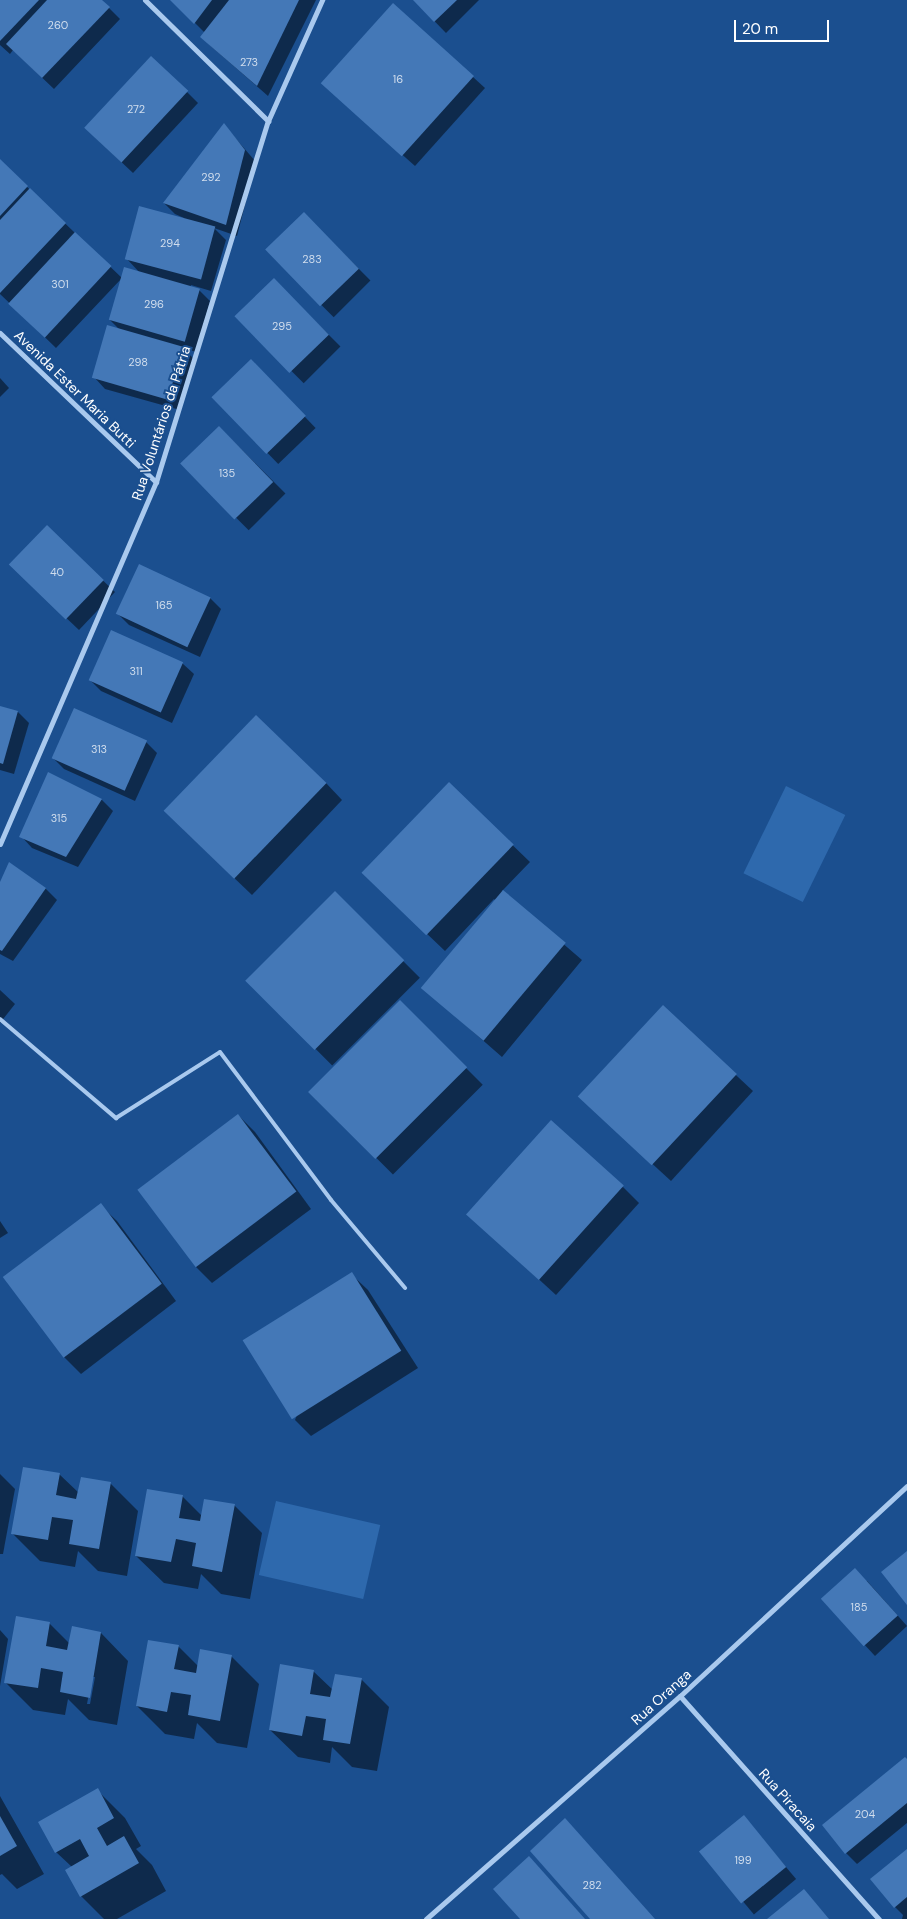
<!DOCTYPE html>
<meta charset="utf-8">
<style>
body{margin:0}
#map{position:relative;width:907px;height:1919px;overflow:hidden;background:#1b4f8f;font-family:"DM Sans",sans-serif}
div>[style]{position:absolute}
.green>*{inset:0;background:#2e69ad;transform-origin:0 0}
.shadow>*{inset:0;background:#0007;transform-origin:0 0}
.building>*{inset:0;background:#4478b7;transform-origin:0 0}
.lane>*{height:4px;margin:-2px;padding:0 2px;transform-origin:2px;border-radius:2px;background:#a9c9ee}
.street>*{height:5px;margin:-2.5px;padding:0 2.5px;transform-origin:2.5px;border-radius:2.5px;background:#a9c9ee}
span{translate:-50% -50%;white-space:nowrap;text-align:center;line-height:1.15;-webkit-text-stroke:4px #1b4f8f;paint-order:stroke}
.number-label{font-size:11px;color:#d0dded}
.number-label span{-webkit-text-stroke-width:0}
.street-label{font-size:14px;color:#fff}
.scale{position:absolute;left:734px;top:20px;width:95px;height:22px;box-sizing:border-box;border:2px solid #fff;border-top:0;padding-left:6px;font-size:15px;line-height:18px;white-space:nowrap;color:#fff;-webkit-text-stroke:4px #1b4f8f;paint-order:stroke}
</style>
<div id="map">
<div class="green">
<div style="left:786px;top:786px;width:66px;height:97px;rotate:26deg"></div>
<div style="left:276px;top:1501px;width:107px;height:76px;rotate:13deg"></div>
</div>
<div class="shadow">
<div style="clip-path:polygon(0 0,101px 0,120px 19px,54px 89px,13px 50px,10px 54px,0 45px)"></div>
<div style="clip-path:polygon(172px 0,316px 0,268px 96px,213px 48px,202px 37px,205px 33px)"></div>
<div style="clip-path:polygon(414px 0,479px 0,446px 33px)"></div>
<div style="clip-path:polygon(393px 4px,485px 88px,415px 166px,334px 94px)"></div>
<div style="clip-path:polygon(187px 92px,198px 103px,133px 173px,97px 139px)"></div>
<div style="clip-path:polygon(224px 125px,256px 162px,237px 236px,214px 228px,226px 240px,211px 291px,191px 285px,190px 287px,199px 290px,210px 301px,196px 352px,183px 348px,194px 359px,180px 410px,105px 389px,94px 377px,120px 330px,110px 320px,122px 278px,56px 348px,21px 314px,0 294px,0 161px,122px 278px,140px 273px,126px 258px,184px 220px,184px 218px,175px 214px,164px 203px)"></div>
<div style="left:304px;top:214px;width:94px;height:52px;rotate:45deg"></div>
<div style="left:274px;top:280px;width:94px;height:52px;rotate:45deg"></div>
<div style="left:251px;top:361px;width:93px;height:52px;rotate:46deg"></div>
<div style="clip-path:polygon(0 378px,9px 388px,0 397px)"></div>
<div style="left:219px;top:427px;width:94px;height:52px;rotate:45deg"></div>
<div style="clip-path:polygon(47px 527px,115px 592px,79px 630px,22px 576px)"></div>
<div style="clip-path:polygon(210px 598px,221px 609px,200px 657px,129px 625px,118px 614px)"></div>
<div style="clip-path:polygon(182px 663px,194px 674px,172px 723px,101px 691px,90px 680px)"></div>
<div style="clip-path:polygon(0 707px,18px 712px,29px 723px,14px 774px,0 770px)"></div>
<div style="clip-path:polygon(146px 742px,157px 753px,135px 801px,64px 769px,53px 758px)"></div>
<div style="clip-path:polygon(48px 774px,102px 800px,113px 811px,78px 867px,32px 848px,21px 836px)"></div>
<div style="clip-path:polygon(326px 783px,342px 800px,252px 895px,183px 829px)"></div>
<div style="clip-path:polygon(449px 784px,530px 862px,502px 891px,582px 960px,502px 1057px,423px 988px,496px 901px,494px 899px,445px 951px,381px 890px)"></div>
<div style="clip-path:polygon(0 885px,45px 888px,57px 900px,13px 961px,0 954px)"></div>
<div style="left:335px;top:893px;width:120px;height:124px;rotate:45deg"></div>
<div style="clip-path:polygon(0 990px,15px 1004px,0 1023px)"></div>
<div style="left:400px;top:1002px;width:117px;height:127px;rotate:45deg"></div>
<div style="clip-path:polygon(663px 1007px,753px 1091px,671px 1181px,597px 1113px)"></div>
<div style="clip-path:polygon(238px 1115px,255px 1132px,311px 1209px,212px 1283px,196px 1267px)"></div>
<div style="clip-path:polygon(623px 1187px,639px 1203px,556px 1295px,485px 1230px)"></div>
<div style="clip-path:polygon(100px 1205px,117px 1221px,176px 1301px,81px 1374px,64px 1357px,5px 1278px)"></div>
<div style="clip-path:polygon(0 1221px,8px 1233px,0 1238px)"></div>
<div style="clip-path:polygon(351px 1274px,368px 1290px,418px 1368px,311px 1436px,295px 1420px)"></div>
<div style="clip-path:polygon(0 1474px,15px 1489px,3px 1554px,0 1554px)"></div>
<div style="clip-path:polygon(59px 1474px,79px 1493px,110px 1483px,138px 1511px,127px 1576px,98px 1571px,78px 1551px,75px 1567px,40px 1561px,12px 1533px)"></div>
<div style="clip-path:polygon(182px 1496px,202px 1516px,234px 1505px,262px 1533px,250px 1599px,221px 1594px,201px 1574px,198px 1589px,164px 1583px,136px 1556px)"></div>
<div style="clip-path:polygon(867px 1581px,907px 1626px,875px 1656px,823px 1600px)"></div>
<div style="clip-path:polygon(evenodd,49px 1623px,70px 1644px,101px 1633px,128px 1661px,117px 1725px,89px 1720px,68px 1699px,65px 1715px,33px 1710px,5px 1682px,49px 1623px,92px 1677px,95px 1677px,90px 1704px,87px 1704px,92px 1677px)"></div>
<div style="clip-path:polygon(0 1630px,8px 1639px,0 1686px)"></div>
<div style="clip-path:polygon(178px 1646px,198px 1666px,231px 1656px,259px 1684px,247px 1748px,217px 1743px,197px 1723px,194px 1739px,165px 1734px,137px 1706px)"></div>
<div style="clip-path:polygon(313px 1671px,333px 1690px,361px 1679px,389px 1707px,377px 1771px,352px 1767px,332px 1747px,330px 1763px,298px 1757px,270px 1730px)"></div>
<div style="clip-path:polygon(907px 1760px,907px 1823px,857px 1864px,846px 1853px)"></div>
<div style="clip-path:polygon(97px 1790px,125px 1818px,141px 1846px,136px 1849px,152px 1865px,166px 1891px,117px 1919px,104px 1919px,81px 1896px,72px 1867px,56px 1852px)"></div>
<div style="clip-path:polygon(0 1796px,44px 1874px,17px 1889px,2px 1874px,0 1875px)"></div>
<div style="left:744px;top:1817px;width:81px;height:55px;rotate:50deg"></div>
<div style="clip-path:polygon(907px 1851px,907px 1919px,902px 1919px,903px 1915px,895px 1907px)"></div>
</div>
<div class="building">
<div style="clip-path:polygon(0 0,39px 0,0 41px)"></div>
<div style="clip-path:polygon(47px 0,102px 0,110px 7px,42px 78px,6px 44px)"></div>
<div style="clip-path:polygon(170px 0,212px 0,194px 24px)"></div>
<div style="clip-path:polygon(229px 0,299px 0,257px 86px,200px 37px)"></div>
<div style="clip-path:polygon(413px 0,457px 0,434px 22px)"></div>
<div style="left:393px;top:3px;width:109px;height:108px;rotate:42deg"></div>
<div style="left:151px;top:56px;width:51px;height:98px;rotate:43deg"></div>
<div style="clip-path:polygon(224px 123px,245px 150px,226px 225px,163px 203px)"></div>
<div style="clip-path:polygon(0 159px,28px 186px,0 216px)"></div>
<div style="clip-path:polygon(30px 188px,66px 223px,0 293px,0 220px)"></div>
<div style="left:139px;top:206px;width:79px;height:55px;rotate:15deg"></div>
<div style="left:304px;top:212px;width:79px;height:54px;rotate:46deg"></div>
<div style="left:75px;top:232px;width:50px;height:98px;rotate:43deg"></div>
<div style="left:124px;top:267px;width:79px;height:55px;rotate:16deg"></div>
<div style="left:274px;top:278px;width:79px;height:55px;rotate:46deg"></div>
<div style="left:107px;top:325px;width:79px;height:55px;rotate:16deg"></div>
<div style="left:251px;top:359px;width:79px;height:55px;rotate:46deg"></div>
<div style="left:219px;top:426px;width:78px;height:54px;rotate:46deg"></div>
<div style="left:47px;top:525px;width:79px;height:55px;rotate:44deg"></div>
<div style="left:139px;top:564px;width:79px;height:55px;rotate:25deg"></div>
<div style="left:111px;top:630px;width:79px;height:55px;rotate:24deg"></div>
<div style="clip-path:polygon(0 706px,18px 711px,3px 764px,0 763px)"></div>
<div style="left:74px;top:708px;width:80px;height:55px;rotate:24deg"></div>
<div style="left:256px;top:715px;width:98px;height:133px;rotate:44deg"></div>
<div style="clip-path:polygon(48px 772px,102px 799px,66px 857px,19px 837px)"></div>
<div style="left:449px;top:782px;width:90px;height:126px;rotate:44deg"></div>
<div style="clip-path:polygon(9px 862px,46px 888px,2px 951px,0 950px,0 882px)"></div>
<div style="left:503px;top:890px;width:82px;height:128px;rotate:40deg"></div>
<div style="left:335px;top:891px;width:98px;height:127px;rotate:45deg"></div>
<div style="left:400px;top:1000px;width:95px;height:130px;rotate:45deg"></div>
<div style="left:663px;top:1005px;width:101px;height:125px;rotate:43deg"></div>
<div style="left:238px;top:1114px;width:97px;height:126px;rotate:53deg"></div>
<div style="left:551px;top:1120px;width:98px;height:127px;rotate:42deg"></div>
<div style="left:101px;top:1203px;width:101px;height:123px;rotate:53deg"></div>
<div style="left:352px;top:1272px;width:93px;height:129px;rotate:58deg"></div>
<div style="clip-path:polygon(23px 1467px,60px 1473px,56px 1495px,76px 1499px,81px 1477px,111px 1482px,99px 1549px,69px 1544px,73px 1520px,52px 1517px,48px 1540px,11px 1534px)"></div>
<div style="clip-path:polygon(147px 1489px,183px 1495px,179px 1518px,200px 1521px,204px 1499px,235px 1504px,222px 1572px,192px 1566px,196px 1543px,176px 1539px,171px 1562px,135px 1556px)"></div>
<div style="clip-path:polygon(907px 1551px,907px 1605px,881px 1572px)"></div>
<div style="left:855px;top:1568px;width:64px;height:46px;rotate:48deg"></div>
<div style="clip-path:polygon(16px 1616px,50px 1622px,46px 1646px,67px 1650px,72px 1626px,101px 1632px,90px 1698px,60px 1692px,63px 1672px,41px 1668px,38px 1688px,4px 1683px)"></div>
<div style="clip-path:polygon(148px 1640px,179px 1645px,174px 1669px,196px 1673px,200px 1649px,232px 1655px,220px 1721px,188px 1715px,191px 1695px,171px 1692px,167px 1712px,136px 1706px)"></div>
<div style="clip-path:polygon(280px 1664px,314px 1670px,310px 1694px,330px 1697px,335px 1674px,362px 1678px,350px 1744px,323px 1740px,326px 1719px,306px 1716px,302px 1736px,269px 1730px)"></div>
<div style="clip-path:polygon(905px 1757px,907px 1759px,907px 1803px,845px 1854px,822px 1825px)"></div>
<div style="clip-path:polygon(98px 1788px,114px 1818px,97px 1828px,107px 1846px,124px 1836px,139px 1863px,80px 1897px,65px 1870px,89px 1856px,80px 1839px,55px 1853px,38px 1822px)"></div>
<div style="left:744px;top:1815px;width:67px;height:58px;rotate:51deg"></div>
<div style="clip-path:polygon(0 1816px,17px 1846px,0 1856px)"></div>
<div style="clip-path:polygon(565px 1818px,655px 1919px,590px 1919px,530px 1851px)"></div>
<div style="clip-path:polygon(907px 1849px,907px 1897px,894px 1908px,870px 1879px)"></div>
<div style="clip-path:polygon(529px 1856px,585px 1919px,520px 1919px,493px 1889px)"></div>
<div style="clip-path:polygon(804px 1889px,829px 1919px,767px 1919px)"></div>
</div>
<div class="lane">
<div style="left:0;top:1019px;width:153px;rotate:40.5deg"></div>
<div style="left:116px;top:1118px;width:123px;rotate:-32.4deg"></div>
<div style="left:220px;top:1052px;width:185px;rotate:53.1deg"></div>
<div style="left:331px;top:1200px;width:115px;rotate:49.9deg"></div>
</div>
<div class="street">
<div style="left:145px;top:0;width:173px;rotate:44.5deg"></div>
<div style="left:0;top:333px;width:216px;rotate:43.7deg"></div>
<div style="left:0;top:844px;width:394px;rotate:-66.7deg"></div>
<div style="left:156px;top:482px;width:378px;rotate:-72.8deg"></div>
<div style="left:268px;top:121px;width:133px;rotate:-65.9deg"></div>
<div style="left:680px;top:1696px;width:299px;rotate:48.3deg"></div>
<div style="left:426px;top:1919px;width:338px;rotate:-41.3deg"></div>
<div style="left:680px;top:1696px;width:309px;rotate:-42.8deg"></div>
</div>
<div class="number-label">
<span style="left:58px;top:25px">260</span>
<span style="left:249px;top:62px">273</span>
<span style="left:398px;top:79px">16</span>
<span style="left:136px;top:109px">272</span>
<span style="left:211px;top:177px">292</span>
<span style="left:170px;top:243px">294</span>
<span style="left:312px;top:259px">283</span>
<span style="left:60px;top:284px">301</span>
<span style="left:154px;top:304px">296</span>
<span style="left:282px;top:326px">295</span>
<span style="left:138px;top:362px">298</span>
<span style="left:227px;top:473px">135</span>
<span style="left:57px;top:572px">40</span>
<span style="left:164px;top:605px">165</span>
<span style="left:136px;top:671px">311</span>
<span style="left:99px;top:749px">313</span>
<span style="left:59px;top:818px">315</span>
<span style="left:859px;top:1607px">185</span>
<span style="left:865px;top:1814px">204</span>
<span style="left:743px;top:1860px">199</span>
<span style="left:592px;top:1885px">282</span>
</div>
<div class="street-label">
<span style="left:75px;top:389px;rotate:44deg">Avenida Ester Maria Butti</span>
<span style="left:161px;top:423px;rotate:-72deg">Rua Voluntários da Pátria</span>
<span style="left:661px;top:1697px;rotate:-42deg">Rua Oranga</span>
<span style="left:788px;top:1800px;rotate:48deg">Rua Piracaia</span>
</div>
<div class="scale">20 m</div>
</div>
